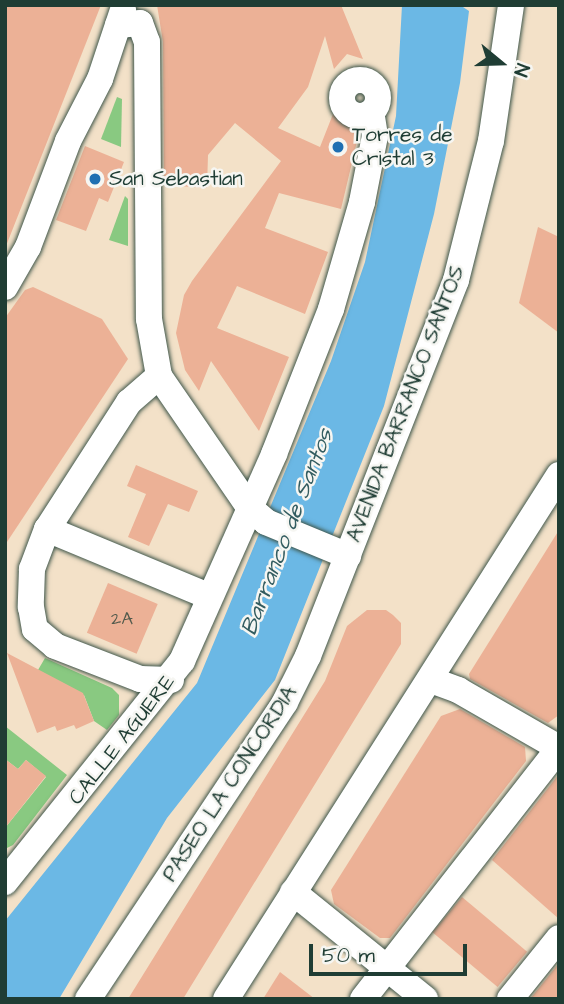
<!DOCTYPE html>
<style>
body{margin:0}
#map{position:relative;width:564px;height:1004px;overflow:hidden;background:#f3e1c8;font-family:"Architects Daughter",sans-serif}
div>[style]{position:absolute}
.green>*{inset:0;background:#89c981}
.water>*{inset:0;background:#6bb8e5}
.building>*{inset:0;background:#ecb196;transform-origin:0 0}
.roads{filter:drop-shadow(0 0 2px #3f564a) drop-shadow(0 0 2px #3f564a)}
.minor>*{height:26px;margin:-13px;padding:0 13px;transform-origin:13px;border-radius:13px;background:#fff}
.minor>.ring{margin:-13px;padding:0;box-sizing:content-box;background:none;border:26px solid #fff;border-radius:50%}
.dots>*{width:19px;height:19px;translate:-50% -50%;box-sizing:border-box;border:4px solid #f6f6f2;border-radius:50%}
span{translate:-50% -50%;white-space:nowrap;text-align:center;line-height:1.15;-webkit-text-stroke:5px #f6f6f2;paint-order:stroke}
.number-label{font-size:18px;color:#525a4c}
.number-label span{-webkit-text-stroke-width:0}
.poi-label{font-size:21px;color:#1f3d34}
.left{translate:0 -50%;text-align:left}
.street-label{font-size:21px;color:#1f3d34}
.water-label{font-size:23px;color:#325c60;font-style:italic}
.frame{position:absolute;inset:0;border:7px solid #1f3d34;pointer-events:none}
.north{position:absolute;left:466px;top:28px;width:70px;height:70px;-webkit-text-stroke:5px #f6f6f2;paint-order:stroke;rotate:109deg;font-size:19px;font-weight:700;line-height:28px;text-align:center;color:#1f3d34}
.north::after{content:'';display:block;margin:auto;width:24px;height:32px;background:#1f3d34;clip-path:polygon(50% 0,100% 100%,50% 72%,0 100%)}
.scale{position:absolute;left:309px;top:944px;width:158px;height:32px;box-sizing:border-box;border:4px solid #1f3d34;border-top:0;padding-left:9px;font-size:21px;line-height:24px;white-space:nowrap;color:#1f3d34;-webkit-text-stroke:5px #f6f6f2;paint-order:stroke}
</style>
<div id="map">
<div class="green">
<div style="clip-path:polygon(117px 97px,122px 99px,121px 147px,101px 139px)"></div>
<div style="clip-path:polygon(125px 196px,128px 199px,128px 246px,109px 240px)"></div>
<div style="clip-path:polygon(45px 658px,112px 688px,119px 695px,119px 715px,107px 730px,94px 721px,84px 695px,76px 697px,38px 670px)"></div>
<div style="clip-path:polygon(5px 726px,67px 775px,13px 845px,5px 849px,5px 828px,46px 777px,26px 760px,18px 769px,5px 759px)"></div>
</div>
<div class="water">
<div style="clip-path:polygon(402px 5px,460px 5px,469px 11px,460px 83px,434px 214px,384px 406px,275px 680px,167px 818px,59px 999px,5px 999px,5px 921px,197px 683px,331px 361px,365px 262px,396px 116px)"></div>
</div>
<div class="building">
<div style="clip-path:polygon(5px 5px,101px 5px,6px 246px,5px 246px)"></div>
<div style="clip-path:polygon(157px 5px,341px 5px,363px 59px,347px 54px,334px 69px,325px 36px,308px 87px,278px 128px,320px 147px,333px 114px,357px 124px,359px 133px,341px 209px,279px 193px,265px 228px,328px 252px,305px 314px,237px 286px,217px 328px,289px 357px,259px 431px,211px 361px,199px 391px,185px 370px,176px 333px,184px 295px,192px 281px,281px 161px,235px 123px,208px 155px,207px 188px,164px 185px,163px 42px)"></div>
<div style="clip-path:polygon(85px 146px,124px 162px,108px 202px,99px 198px,86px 231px,56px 220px)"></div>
<div style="clip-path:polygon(538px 227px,559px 237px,559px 333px,519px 303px)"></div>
<div style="clip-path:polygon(33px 287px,102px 319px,128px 359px,5px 545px,5px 318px,25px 290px)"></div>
<div style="clip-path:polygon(136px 465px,198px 491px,189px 512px,168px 504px,149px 546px,128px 537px,146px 494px,127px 486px)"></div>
<div style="clip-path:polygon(559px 530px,559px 715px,548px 723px,470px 679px,469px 674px)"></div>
<div style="left:108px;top:583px;width:54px;height:54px;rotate:23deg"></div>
<div style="clip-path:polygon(367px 610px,386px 610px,393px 615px,401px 623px,401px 644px,183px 999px,128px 999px,325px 681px,347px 626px)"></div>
<div style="clip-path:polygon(7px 653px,83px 693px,94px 721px,76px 729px,74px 725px,57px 731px,55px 726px,37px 733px)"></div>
<div style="clip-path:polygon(460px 709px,525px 747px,526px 761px,390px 938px,380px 938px,334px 904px,331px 890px,441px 716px)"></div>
<div style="clip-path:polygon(5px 759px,18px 769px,26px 760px,46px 776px,5px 828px)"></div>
<div style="clip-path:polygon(559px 774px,559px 919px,492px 860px)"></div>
<div style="left:462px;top:897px;width:85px;height:46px;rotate:40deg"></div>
<div style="clip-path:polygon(559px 963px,559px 999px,530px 999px)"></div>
<div style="clip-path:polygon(280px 972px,315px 999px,263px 999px)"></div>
</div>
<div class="roads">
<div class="minor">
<div style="left:118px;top:25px;width:22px;rotate:-5deg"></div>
<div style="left:140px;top:23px;width:20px;rotate:70deg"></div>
<div style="left:147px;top:42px;width:277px;rotate:89.6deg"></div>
<div style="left:149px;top:319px;width:58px;rotate:80deg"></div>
<div style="left:159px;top:376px;width:159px;rotate:55.5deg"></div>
<div style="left:249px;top:507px;width:23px;rotate:41deg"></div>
<div style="left:266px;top:522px;width:89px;rotate:22.5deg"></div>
<div class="ring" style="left:342px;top:80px;width:10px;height:10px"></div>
<div style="left:5px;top:287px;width:46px;rotate:-60.1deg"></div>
<div style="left:28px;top:247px;width:113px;rotate:-69.3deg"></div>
<div style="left:68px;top:141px;width:70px;rotate:-62.7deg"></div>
<div style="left:100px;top:79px;width:73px;rotate:-71.6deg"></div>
<div style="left:159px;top:376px;width:40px;rotate:139deg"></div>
<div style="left:129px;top:402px;width:151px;rotate:122.8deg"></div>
<div style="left:47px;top:529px;width:43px;rotate:110.6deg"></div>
<div style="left:32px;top:569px;width:38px;rotate:92deg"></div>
<div style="left:31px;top:607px;width:22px;rotate:80deg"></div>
<div style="left:35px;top:629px;width:26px;rotate:40deg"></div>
<div style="left:55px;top:646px;width:91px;rotate:21.2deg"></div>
<div style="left:140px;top:679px;width:31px;rotate:2deg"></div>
<div style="left:47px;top:529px;width:174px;rotate:22.6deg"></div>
<div style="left:431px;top:680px;width:29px;rotate:20deg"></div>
<div style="left:458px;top:690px;width:116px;rotate:29.9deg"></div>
<div style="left:5px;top:882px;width:283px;rotate:-51.3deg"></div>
<div style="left:182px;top:661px;width:227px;rotate:-66deg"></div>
<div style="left:274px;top:454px;width:156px;rotate:-68.5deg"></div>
<div style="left:331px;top:309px;width:111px;rotate:-73.8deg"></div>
<div style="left:362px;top:202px;width:67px;rotate:-78.9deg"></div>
<div style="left:375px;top:136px;width:24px;rotate:-99deg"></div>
<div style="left:293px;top:892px;width:170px;rotate:39deg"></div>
<div style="left:88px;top:999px;width:356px;rotate:-56.4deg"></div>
<div style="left:285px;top:702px;width:51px;rotate:-63.4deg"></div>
<div style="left:308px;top:656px;width:404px;rotate:-68.5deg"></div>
<div style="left:456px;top:280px;width:143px;rotate:-75.9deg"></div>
<div style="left:491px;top:141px;width:137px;rotate:-81.6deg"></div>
<div style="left:226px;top:999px;width:621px;rotate:-57.56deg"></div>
<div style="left:363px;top:999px;width:318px;rotate:-52deg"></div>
<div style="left:510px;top:999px;width:78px;rotate:-51.2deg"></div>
</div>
</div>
<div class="dots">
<div style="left:338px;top:147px;background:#1f6fb2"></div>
<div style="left:95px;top:179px;background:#1f6fb2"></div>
</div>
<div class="number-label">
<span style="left:122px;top:619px">2A</span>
</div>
<div class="poi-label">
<span class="left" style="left:352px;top:147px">Torres de<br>Cristal 3</span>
<span class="left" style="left:109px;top:179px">San Sebastian</span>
</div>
<div class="street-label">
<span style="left:406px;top:404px;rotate:-69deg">AVENIDA BARRANCO SANTOS</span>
<span style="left:122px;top:740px;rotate:-52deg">CALLE AGUERE</span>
<span style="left:230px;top:784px;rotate:-57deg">PASEO LA CONCORDIA</span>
</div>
<div class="water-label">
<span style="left:287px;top:532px;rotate:-69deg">Barranco de Santos</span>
</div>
<div class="frame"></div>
<div class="north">N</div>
<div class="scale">50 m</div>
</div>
